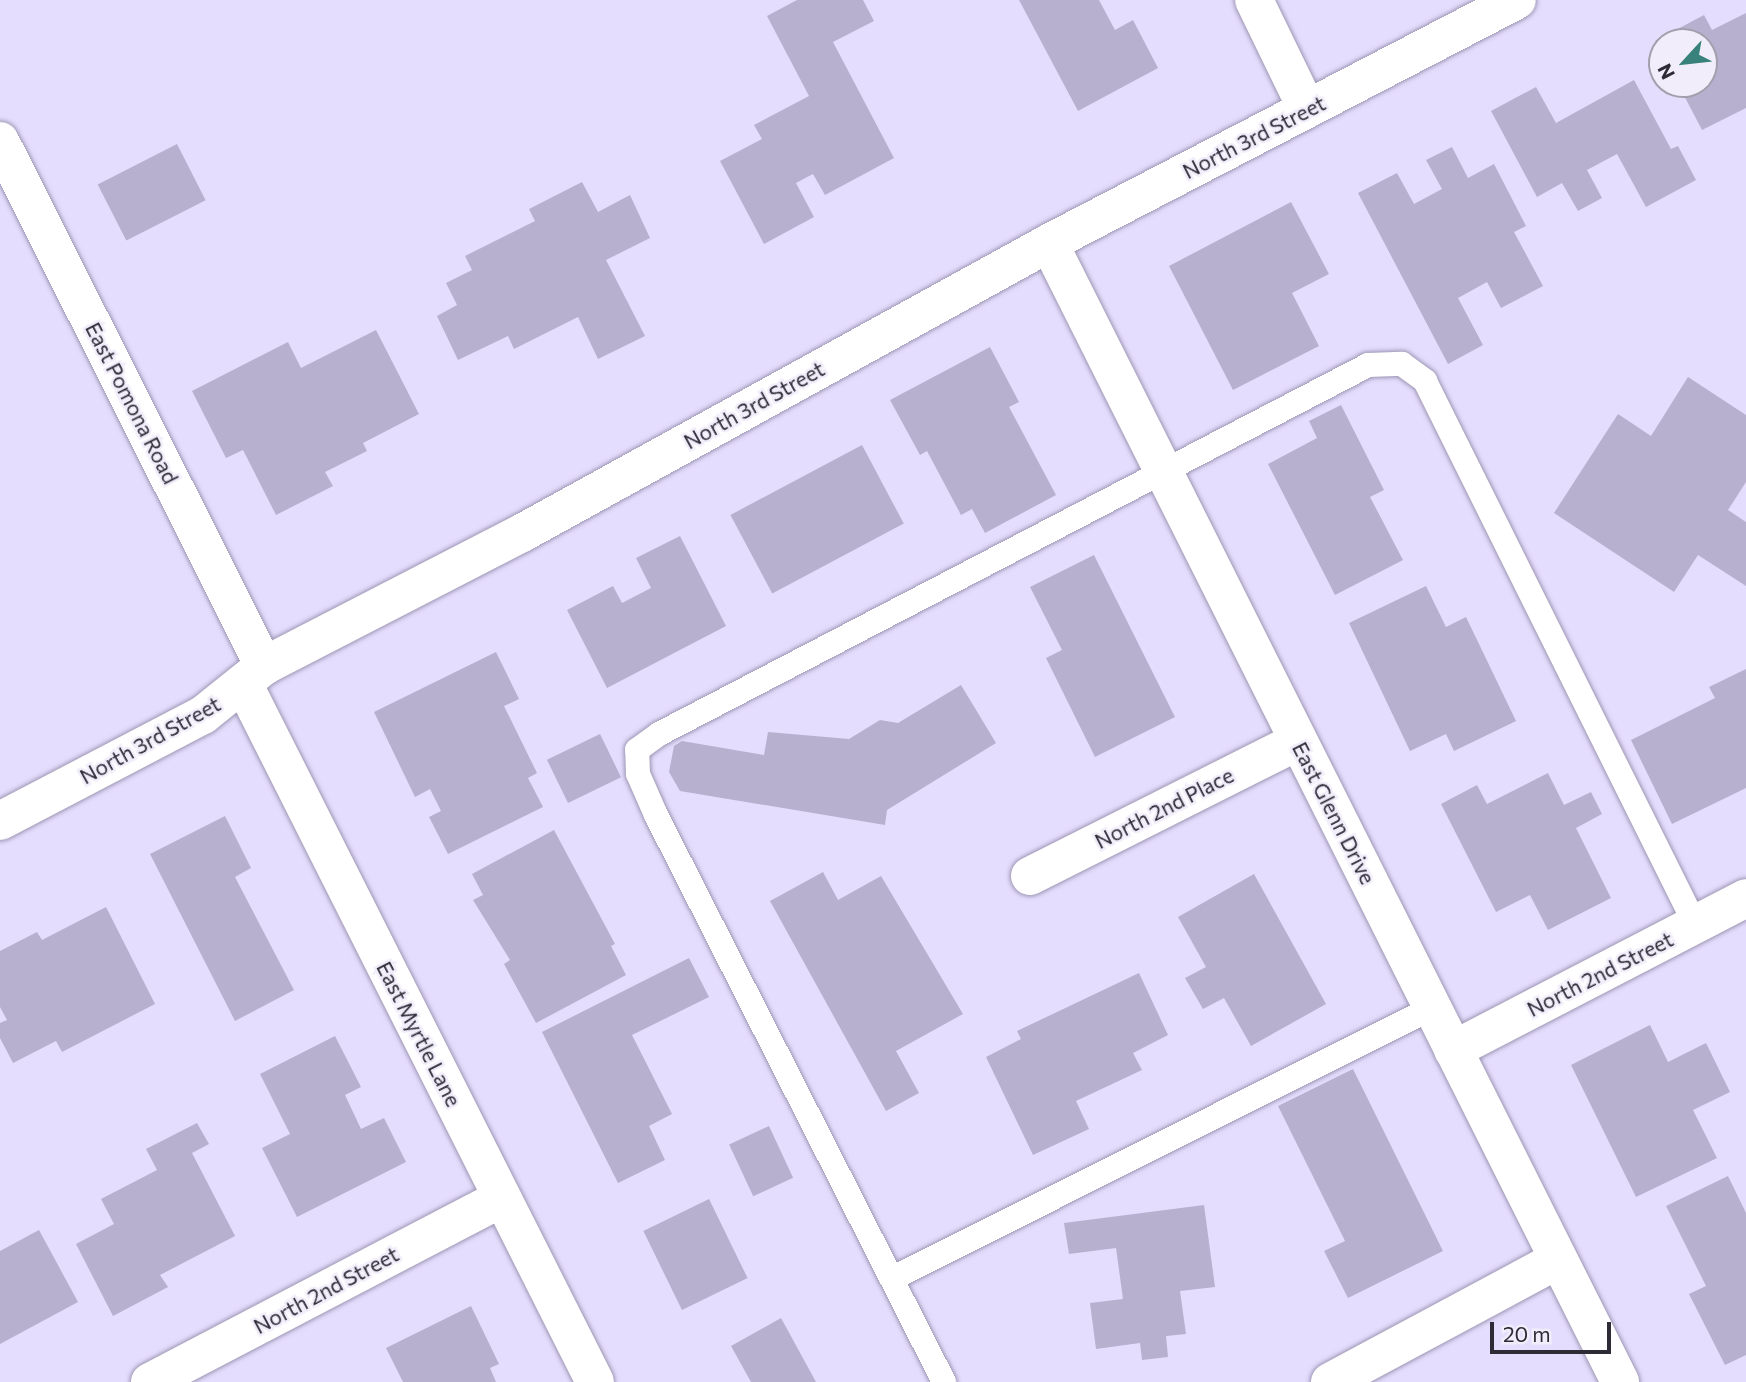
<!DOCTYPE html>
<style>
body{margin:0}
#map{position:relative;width:1746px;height:1382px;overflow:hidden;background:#e5ddfd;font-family:Commissioner,sans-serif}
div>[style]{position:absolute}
.building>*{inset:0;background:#b8b0cf;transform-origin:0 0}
.roads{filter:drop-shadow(0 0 2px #9d96b4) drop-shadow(0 0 2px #9d96b4)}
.lane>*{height:24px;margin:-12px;padding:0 12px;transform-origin:12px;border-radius:12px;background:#fff}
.street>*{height:38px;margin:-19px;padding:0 19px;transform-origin:19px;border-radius:19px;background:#fff}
span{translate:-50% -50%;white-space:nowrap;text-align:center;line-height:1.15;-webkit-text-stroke:5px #f1edfa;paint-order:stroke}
.street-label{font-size:21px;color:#2e2a36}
.north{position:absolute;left:1648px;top:28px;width:70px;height:70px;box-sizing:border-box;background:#f1edfa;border:2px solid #a39fac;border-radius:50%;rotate:243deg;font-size:19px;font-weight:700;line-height:28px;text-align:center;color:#2e2a36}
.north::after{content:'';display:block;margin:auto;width:24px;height:32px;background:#39817b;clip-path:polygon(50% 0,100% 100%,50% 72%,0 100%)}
.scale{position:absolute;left:1490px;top:1322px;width:121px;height:32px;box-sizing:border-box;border:4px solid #2e2a36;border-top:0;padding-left:9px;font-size:21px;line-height:24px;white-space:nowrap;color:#2e2a36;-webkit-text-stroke:5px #f1edfa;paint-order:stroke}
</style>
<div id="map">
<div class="building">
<div style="clip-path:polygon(797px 0,863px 0,874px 21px,833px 42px,894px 158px,825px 195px,813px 174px,796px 183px,814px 217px,764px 244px,720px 161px,762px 139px,754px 125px,809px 96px,767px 16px)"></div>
<div style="clip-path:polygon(1019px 0,1099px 0,1115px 30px,1133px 20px,1158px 68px,1078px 111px)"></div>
<div style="clip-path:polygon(1746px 13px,1746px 108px,1702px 130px,1678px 84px,1704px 84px,1704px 42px,1662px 42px,1662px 54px,1655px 41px,1704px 15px,1712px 30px)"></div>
<div style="clip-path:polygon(1634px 80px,1671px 149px,1678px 146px,1696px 180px,1646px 207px,1617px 154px,1587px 170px,1602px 198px,1578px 211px,1562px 183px,1537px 197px,1491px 111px,1536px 87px,1556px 123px)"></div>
<div style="left:177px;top:144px;width:63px;height:89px;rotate:63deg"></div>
<div style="clip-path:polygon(1452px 147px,1468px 178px,1494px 164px,1526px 226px,1514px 232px,1543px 286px,1501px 308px,1487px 282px,1458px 298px,1483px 345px,1448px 364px,1358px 193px,1397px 173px,1414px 204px,1442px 189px,1426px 160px)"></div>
<div style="clip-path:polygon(582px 182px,598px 212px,630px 195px,650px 238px,606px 260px,645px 336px,598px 359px,578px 317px,514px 349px,508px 336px,458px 360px,437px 316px,457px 305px,446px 283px,472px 270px,465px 256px,535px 221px,529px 209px)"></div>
<div style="clip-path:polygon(1291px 202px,1329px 274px,1292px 293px,1319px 346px,1233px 390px,1169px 266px)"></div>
<div style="clip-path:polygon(376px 330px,419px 414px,363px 443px,367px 451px,325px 472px,333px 486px,276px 515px,243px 450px,226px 458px,192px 391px,288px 342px,301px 368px)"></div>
<div style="clip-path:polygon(990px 347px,1019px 402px,1009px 407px,1056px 495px,985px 533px,972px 509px,961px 515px,927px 451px,920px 455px,890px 400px)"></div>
<div style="clip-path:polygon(1688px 377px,1746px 415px,1746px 482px,1728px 510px,1746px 522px,1746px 586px,1698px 555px,1674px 592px,1554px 513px,1618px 414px,1651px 436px)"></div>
<div style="clip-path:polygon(1341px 405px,1384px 490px,1370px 497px,1403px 560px,1335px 595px,1268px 464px,1317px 438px,1309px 421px)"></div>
<div style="left:862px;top:445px;width:89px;height:149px;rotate:62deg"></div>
<div style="clip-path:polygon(680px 536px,726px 626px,607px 688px,567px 610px,613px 586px,622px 603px,651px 588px,636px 558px)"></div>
<div style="clip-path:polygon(1094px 555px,1175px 717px,1095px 757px,1046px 658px,1062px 650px,1030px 587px)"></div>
<div style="clip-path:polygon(1426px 586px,1446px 627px,1466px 617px,1516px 721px,1454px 751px,1446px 734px,1410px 751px,1349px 623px)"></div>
<div style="clip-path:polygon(496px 652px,519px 699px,504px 706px,537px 773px,528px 778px,543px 807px,448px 854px,429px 817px,441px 811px,430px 789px,415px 797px,374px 712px)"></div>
<div style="clip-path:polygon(1746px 669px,1746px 788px,1672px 824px,1631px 740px,1715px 698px,1709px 687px)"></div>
<div style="clip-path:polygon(961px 685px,996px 743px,887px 810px,885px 825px,680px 791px,669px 772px,674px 746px,682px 741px,764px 755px,768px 732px,849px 739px,880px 720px,898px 723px)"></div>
<div style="left:600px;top:734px;width:48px;height:59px;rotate:64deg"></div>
<div style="clip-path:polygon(1548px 773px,1564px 805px,1591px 792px,1602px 814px,1576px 828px,1611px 898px,1548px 930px,1530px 895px,1496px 912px,1441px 804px,1477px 785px,1487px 804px)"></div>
<div style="clip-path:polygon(225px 816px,251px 868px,235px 877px,294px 990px,235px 1021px,150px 854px)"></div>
<div style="clip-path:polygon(554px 830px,615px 944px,611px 946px,626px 975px,536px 1023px,504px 964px,510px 960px,473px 900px,483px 895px,472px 874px)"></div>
<div style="clip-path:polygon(823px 872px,838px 900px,881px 876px,963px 1014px,896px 1051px,919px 1093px,886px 1111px,770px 901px)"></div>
<div style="clip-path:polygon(1254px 874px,1326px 1004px,1251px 1046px,1224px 998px,1203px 1009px,1185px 978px,1206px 967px,1178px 917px)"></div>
<div style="clip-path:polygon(106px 907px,155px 1004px,62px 1052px,56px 1041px,13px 1063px,0 1038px,0 1023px,7px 1020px,0 1007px,0 951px,37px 932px,42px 940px)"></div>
<div style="clip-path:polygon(689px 958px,709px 997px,632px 1035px,672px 1114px,649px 1126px,665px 1160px,618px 1183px,542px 1032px)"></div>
<div style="clip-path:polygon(1139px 973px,1168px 1035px,1133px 1053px,1142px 1070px,1076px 1101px,1089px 1129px,1033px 1155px,986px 1057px,1021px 1039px,1017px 1031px)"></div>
<div style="clip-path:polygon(1650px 1025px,1668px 1062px,1706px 1043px,1730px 1092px,1693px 1110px,1717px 1158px,1636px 1197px,1571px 1065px)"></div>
<div style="clip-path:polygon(335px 1036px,361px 1087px,345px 1095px,361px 1129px,384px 1118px,406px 1162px,297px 1217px,262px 1148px,290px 1134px,260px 1074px)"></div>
<div style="clip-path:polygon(1353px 1069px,1443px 1251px,1348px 1298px,1324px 1251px,1345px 1241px,1278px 1106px)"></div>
<div style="clip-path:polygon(197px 1123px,209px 1144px,192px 1153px,235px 1236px,160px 1275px,168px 1287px,113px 1316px,76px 1244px,114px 1224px,101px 1199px,157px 1170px,146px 1149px)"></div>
<div style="left:769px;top:1126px;width:57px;height:44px;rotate:65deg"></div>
<div style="clip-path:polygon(1728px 1176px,1746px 1213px,1746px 1355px,1725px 1365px,1689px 1294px,1706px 1286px,1666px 1206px)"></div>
<div style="left:709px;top:1199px;width:88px;height:73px;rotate:64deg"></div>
<div style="clip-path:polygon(1204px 1205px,1215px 1287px,1180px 1291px,1186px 1334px,1166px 1336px,1168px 1357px,1142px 1360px,1140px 1343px,1096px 1349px,1090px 1303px,1123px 1299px,1116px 1248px,1069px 1254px,1064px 1223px)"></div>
<div style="clip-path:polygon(39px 1230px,78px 1302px,0 1344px,0 1251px)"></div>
<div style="clip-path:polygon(471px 1306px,499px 1364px,490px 1368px,496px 1382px,403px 1382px,386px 1348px)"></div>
<div style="clip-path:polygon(781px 1318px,816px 1382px,751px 1382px,731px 1346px)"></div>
</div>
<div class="roads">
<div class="lane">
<div style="left:893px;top:1278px;width:603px;rotate:-26.61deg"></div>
<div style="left:944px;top:1382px;width:636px;rotate:-116.93deg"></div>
<div style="left:656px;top:815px;width:45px;rotate:-113.7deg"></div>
<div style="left:638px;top:774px;width:24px;rotate:-92deg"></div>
<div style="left:637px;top:750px;width:27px;rotate:-36deg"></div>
<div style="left:659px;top:734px;width:799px;rotate:-27.49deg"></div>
<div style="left:1368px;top:365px;width:34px;rotate:-2deg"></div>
<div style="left:1402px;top:364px;width:29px;rotate:36deg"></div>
<div style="left:1425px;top:381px;width:606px;rotate:63.56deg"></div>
</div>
<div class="street">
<div style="left:1254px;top:0;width:121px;rotate:64.1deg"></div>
<div style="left:0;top:141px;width:588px;rotate:63.3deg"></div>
<div style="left:1049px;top:243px;width:1274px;rotate:63.37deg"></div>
<div style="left:244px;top:685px;width:780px;rotate:63.27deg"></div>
<div style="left:0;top:821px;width:229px;rotate:-27.6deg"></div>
<div style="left:203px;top:715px;width:78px;rotate:-38.8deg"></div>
<div style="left:264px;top:666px;width:290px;rotate:-27.3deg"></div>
<div style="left:522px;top:533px;width:602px;rotate:-28.82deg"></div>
<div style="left:1049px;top:243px;width:527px;rotate:-27.44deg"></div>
<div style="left:1030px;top:876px;width:300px;rotate:-26.7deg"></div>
<div style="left:1453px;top:1050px;width:330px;rotate:-27.4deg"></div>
<div style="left:150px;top:1382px;width:397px;rotate:-27.6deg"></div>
<div style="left:1330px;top:1382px;width:259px;rotate:-28.2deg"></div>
</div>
</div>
<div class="street-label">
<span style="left:1254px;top:137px;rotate:-27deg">North 3rd Street</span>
<span style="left:132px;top:403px;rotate:63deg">East Pomona Road</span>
<span style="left:754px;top:405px;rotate:-29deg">North 3rd Street</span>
<span style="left:150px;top:740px;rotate:-29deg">North 3rd Street</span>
<span style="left:1164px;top:808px;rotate:-27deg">North 2nd Place</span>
<span style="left:1334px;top:813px;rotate:63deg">East Glenn Drive</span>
<span style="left:1600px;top:974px;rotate:-27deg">North 2nd Street</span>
<span style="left:419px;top:1034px;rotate:63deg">East Myrtle Lane</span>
<span style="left:326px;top:1290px;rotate:-28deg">North 2nd Street</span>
</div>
<div class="north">N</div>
<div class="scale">20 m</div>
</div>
